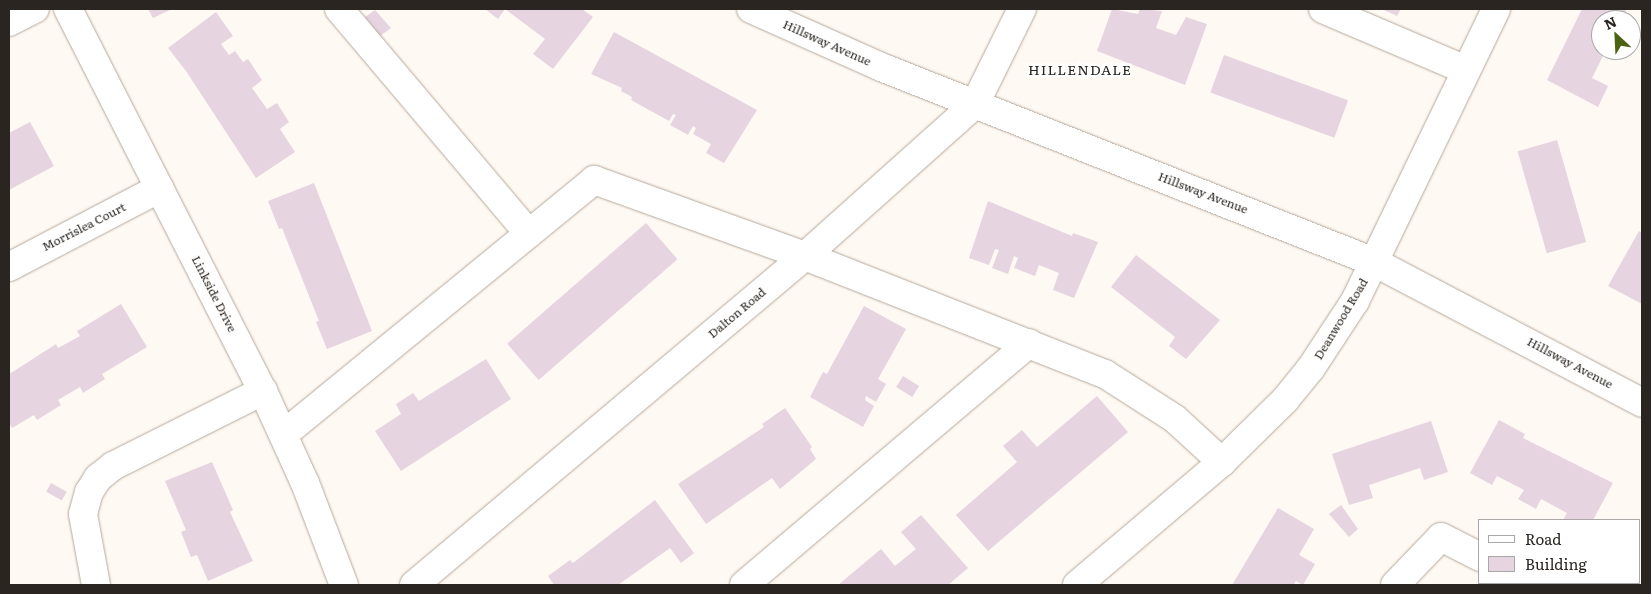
<!DOCTYPE html>
<style>
body{margin:0}
#map{position:relative;width:1651px;height:594px;overflow:hidden;background:#fff9f3;font-family:Literata,serif}
div>[style]{position:absolute}
.building>*{inset:0;background:#e6d4e0;transform-origin:0 0}
.roads{filter:drop-shadow(0 0 1px #b5a89a) drop-shadow(0 0 1px #b5a89a)}
.minor>*{height:28px;margin:-14px;padding:0 14px;transform-origin:14px;border-radius:14px;background:#fff}
span{translate:-50% -50%;white-space:nowrap;text-align:center;line-height:1.15;-webkit-text-stroke:5px #fff;paint-order:stroke}
.street-label{font-size:12px;color:#2a2520}
.neighbourhood-label{font-size:14px;color:#2a2520;letter-spacing:1px}
.frame{position:absolute;inset:0;border:10px solid #2a2520;pointer-events:none}
.legend{position:absolute;left:1478px;top:519px;width:162px;height:65px;box-sizing:border-box;background:#fff;border:1px solid #aaa8a6;margin:0;padding:6px 9px;list-style:none;font-size:15px;color:#2a2520}
.legend li{display:flex;align-items:center;gap:10px;height:25px}
.legend b{width:25px;border:1px solid #aaa8a6}
.north{position:absolute;left:1591px;top:10px;width:50px;height:50px;box-sizing:border-box;background:#fff;border:1px solid #aaa8a6;border-radius:50%;rotate:335deg;font-size:14px;font-weight:700;line-height:20px;text-align:center;color:#2a2520}
.north::after{content:'';display:block;margin:auto;width:18px;height:22px;background:#4a6211;clip-path:polygon(50% 0,100% 100%,50% 72%,0 100%)}
</style>
<div id="map">
<div class="building">
<div style="clip-path:polygon(148px 9px,172px 9px,153px 18px)"></div>
<div style="clip-path:polygon(485px 9px,582px 9px,593px 17px,553px 69px,533px 54px,545px 39px,505px 9px,498px 19px)"></div>
<div style="clip-path:polygon(1112px 9px,1138px 14px,1140px 9px,1162px 11px,1156px 28px,1176px 35px,1186px 17px,1207px 24px,1185px 85px,1097px 51px)"></div>
<div style="clip-path:polygon(1382px 9px,1401px 9px,1397px 16px)"></div>
<div style="clip-path:polygon(1582px 9px,1627px 9px,1623px 17px,1629px 20px,1601px 20px,1601px 50px,1606px 50px,1592px 78px,1608px 86px,1598px 107px,1547px 80px)"></div>
<div style="clip-path:polygon(375px 10px,391px 28px,380px 36px,365px 17px)"></div>
<div style="clip-path:polygon(216px 12px,233px 36px,221px 44px,229px 55px,235px 51px,243px 62px,248px 59px,262px 80px,252px 88px,267px 109px,277px 103px,289px 122px,280px 129px,295px 152px,256px 178px,186px 71px,168px 48px)"></div>
<div style="clip-path:polygon(614px 32px,757px 110px,724px 163px,706px 153px,711px 144px,693px 134px,696px 128px,693px 126px,688px 135px,670px 125px,676px 115px,673px 114px,669px 121px,631px 100px,632px 97px,621px 91px,622px 88px,591px 74px)"></div>
<div style="left:1224px;top:55px;width:132px;height:40px;rotate:20deg"></div>
<div style="clip-path:polygon(30px 122px,54px 166px,9px 190px,9px 133px)"></div>
<div style="left:1557px;top:140px;width:106px;height:41px;rotate:74deg"></div>
<div style="clip-path:polygon(314px 183px,372px 331px,327px 349px,316px 322px,319px 321px,282px 228px,279px 229px,268px 201px)"></div>
<div style="clip-path:polygon(988px 201px,1072px 236px,1073px 233px,1098px 242px,1074px 298px,1053px 290px,1059px 273px,1039px 265px,1035px 276px,1014px 268px,1018px 258px,1014px 256px,1008px 274px,992px 268px,999px 250px,995px 249px,989px 265px,969px 258px)"></div>
<div style="left:646px;top:223px;width:48px;height:184px;rotate:49deg"></div>
<div style="clip-path:polygon(1639px 231px,1642px 233px,1642px 304px,1608px 286px)"></div>
<div style="clip-path:polygon(1136px 255px,1220px 320px,1186px 359px,1169px 346px,1175px 337px,1111px 287px)"></div>
<div style="clip-path:polygon(121px 304px,147px 347px,102px 374px,105px 379px,83px 393px,80px 387px,58px 400px,61px 405px,37px 420px,34px 415px,12px 428px,9px 423px,9px 372px,11px 373px,56px 344px,58px 348px,80px 336px,77px 331px)"></div>
<div style="clip-path:polygon(864px 306px,906px 329px,878px 379px,886px 384px,876px 402px,866px 396px,865px 400px,874px 406px,863px 427px,810px 397px,823px 372px,827px 374px)"></div>
<div style="clip-path:polygon(486px 359px,511px 399px,401px 471px,375px 431px,401px 414px,396px 404px,413px 393px,419px 401px)"></div>
<div style="left:903px;top:376px;width:19px;height:13px;rotate:32deg"></div>
<div style="clip-path:polygon(1097px 396px,1128px 432px,988px 551px,956px 515px,1017px 462px,1003px 446px,1022px 430px,1037px 447px)"></div>
<div style="clip-path:polygon(785px 408px,812px 447px,810px 449px,816px 459px,780px 489px,772px 478px,706px 524px,678px 484px,764px 427px,762px 424px)"></div>
<div style="clip-path:polygon(1499px 420px,1525px 434px,1523px 438px,1613px 483px,1593px 520px,1563px 520px,1567px 513px,1541px 499px,1536px 509px,1518px 499px,1524px 490px,1497px 476px,1492px 485px,1470px 473px)"></div>
<div style="clip-path:polygon(1431px 421px,1448px 472px,1424px 480px,1420px 468px,1369px 485px,1373px 498px,1349px 505px,1332px 454px)"></div>
<div style="clip-path:polygon(212px 462px,233px 510px,230px 512px,253px 561px,208px 581px,197px 555px,191px 557px,181px 532px,186px 530px,165px 481px)"></div>
<div style="left:51px;top:483px;width:18px;height:10px;rotate:29deg"></div>
<div style="clip-path:polygon(655px 500px,694px 553px,681px 563px,670px 548px,618px 585px,554px 585px,548px 576px,570px 560px,573px 563px)"></div>
<div style="clip-path:polygon(1341px 505px,1358px 529px,1349px 537px,1329px 514px)"></div>
<div style="clip-path:polygon(1278px 508px,1314px 529px,1299px 555px,1315px 564px,1303px 585px,1296px 581px,1293px 585px,1232px 585px)"></div>
<div style="clip-path:polygon(921px 515px,968px 568px,948px 585px,838px 585px,881px 549px,895px 566px,916px 549px,901px 532px)"></div>
</div>
<div class="roads">
<div class="minor">
<div style="left:68px;top:9px;width:429px;rotate:63deg"></div>
<div style="left:263px;top:391px;width:101px;rotate:65.5deg"></div>
<div style="left:305px;top:483px;width:109px;rotate:69.1deg"></div>
<div style="left:339px;top:9px;width:294px;rotate:49.8deg"></div>
<div style="left:751px;top:9px;width:142px;rotate:24deg"></div>
<div style="left:881px;top:67px;width:530px;rotate:21.58deg"></div>
<div style="left:1374px;top:262px;width:303px;rotate:27.7deg"></div>
<div style="left:1323px;top:9px;width:155px;rotate:23.1deg"></div>
<div style="left:9px;top:22px;width:29px;rotate:-27deg"></div>
<div style="left:9px;top:267px;width:170px;rotate:-27.6deg"></div>
<div style="left:284px;top:434px;width:401px;rotate:-39.3deg"></div>
<div style="left:594px;top:180px;width:224px;rotate:19.8deg"></div>
<div style="left:805px;top:256px;width:322px;rotate:21.5deg"></div>
<div style="left:1105px;top:374px;width:83px;rotate:32.7deg"></div>
<div style="left:1175px;top:419px;width:64px;rotate:42.5deg"></div>
<div style="left:1530px;top:583px;width:5px;rotate:22deg"></div>
<div style="left:96px;top:585px;width:72px;rotate:-100.4deg"></div>
<div style="left:83px;top:514px;width:23px;rotate:-75deg"></div>
<div style="left:89px;top:492px;width:17px;rotate:-57deg"></div>
<div style="left:98px;top:478px;width:19px;rotate:-39deg"></div>
<div style="left:113px;top:466px;width:168px;rotate:-26.6deg"></div>
<div style="left:414px;top:585px;width:511px;rotate:-40.08deg"></div>
<div style="left:805px;top:256px;width:228px;rotate:-41.8deg"></div>
<div style="left:975px;top:104px;width:106px;rotate:-63.7deg"></div>
<div style="left:744px;top:585px;width:374px;rotate:-40.3deg"></div>
<div style="left:1077px;top:585px;width:190px;rotate:-40.3deg"></div>
<div style="left:1222px;top:462px;width:88px;rotate:-44.5deg"></div>
<div style="left:1285px;top:400px;width:41px;rotate:-50.9deg"></div>
<div style="left:1311px;top:368px;width:80px;rotate:-56.7deg"></div>
<div style="left:1355px;top:301px;width:324px;rotate:-64.2deg"></div>
<div style="left:1395px;top:585px;width:66px;rotate:-46.2deg"></div>
<div style="left:1441px;top:537px;width:44px;rotate:27.1deg"></div>
</div>
</div>
<div class="street-label">
<span style="left:827px;top:43px;rotate:24deg">Hillsway Avenue</span>
<span style="left:1203px;top:193px;rotate:21deg">Hillsway Avenue</span>
<span style="left:84px;top:227px;rotate:-27deg">Morrislea Court</span>
<span style="left:214px;top:294px;rotate:63deg">Linkside Drive</span>
<span style="left:737px;top:313px;rotate:-40deg">Dalton Road</span>
<span style="left:1341px;top:319px;rotate:-59deg">Deanwood Road</span>
<span style="left:1570px;top:363px;rotate:28deg">Hillsway Avenue</span>
</div>
<div class="neighbourhood-label">
<span style="left:1080px;top:69px">HILLENDALE</span>
</div>
<div class="frame"></div>
<ul class="legend">
<li><b style="height:6px;background:#fff"></b>Road</li>
<li><b style="height:14px;background:#e6d4e0"></b>Building</li>
</ul>
<div class="north">N</div>
</div>
